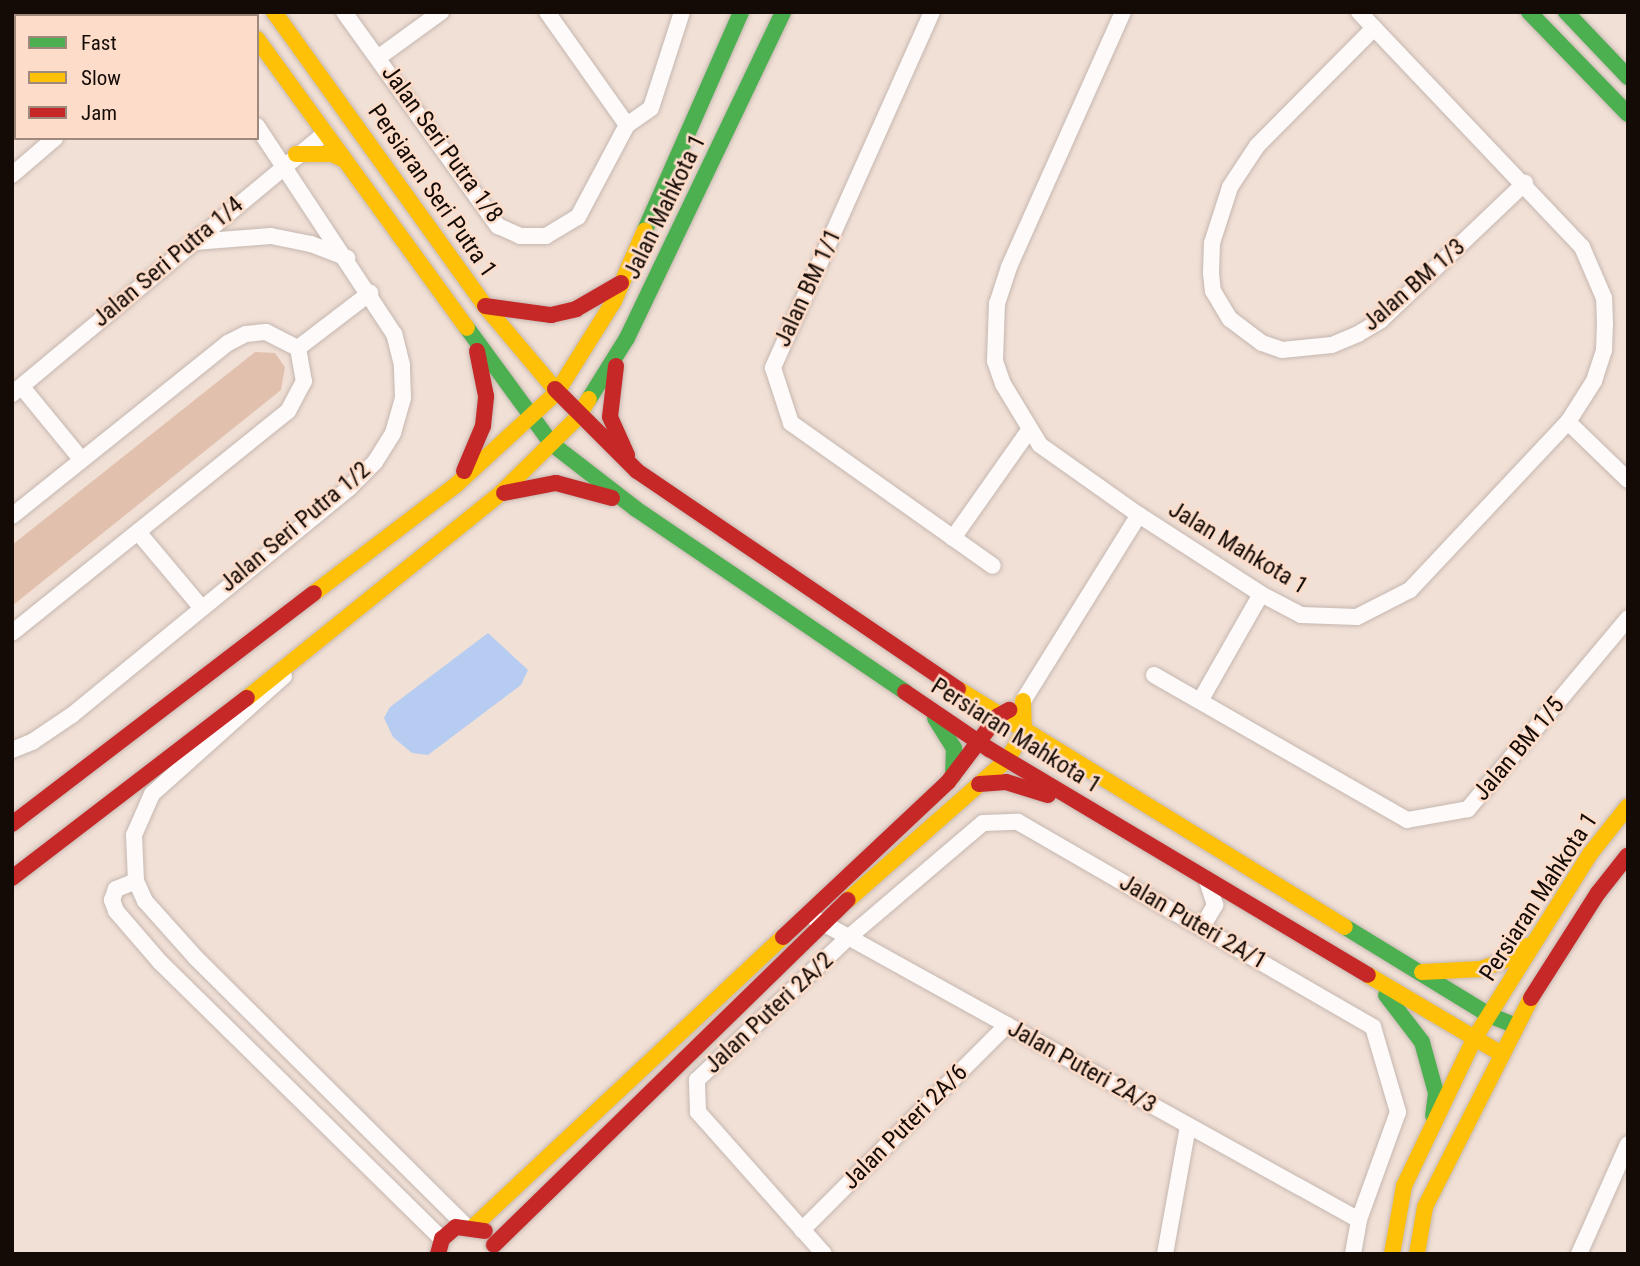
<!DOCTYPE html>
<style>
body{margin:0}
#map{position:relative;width:1640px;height:1266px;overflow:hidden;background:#f1e0d6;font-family:"Roboto Condensed",sans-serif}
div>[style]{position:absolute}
.green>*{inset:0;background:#e1c1ae}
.water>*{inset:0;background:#b7ccf1}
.roads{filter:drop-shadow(0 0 2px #c5b7b0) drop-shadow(0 0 2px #c5b7b0)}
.street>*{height:16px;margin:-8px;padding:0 8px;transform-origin:8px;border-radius:8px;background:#fdfaf9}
.fast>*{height:16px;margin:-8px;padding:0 8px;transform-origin:8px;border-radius:8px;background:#4caf50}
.slow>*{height:16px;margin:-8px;padding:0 8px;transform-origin:8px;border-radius:8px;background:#ffc107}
.jam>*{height:16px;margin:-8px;padding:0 8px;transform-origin:8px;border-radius:8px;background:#c62828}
span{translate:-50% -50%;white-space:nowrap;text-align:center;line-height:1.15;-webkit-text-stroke:5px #fdddca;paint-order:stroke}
.street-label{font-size:24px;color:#150b06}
.frame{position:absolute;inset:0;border:14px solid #150b06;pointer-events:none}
.legend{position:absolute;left:14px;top:14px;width:245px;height:126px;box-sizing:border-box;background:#fdddca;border:2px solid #a0897c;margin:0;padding:9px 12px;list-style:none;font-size:21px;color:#150b06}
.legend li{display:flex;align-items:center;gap:14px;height:35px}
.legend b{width:35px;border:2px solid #a0897c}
</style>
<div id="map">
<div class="green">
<div style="clip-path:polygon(255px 352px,275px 353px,285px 367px,281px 390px,12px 606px,12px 545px)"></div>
</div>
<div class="water">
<div style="clip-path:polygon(488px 633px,528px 670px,521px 685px,428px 755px,412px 753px,393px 737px,384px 718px,390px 707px)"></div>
</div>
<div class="roads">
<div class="street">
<div style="left:164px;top:12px;width:5px;rotate:53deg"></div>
<div style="left:344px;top:12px;width:264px;rotate:54.3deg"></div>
<div style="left:498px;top:226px;width:24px;rotate:24deg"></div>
<div style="left:520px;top:236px;width:26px"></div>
<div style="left:546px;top:236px;width:37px;rotate:-31deg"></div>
<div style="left:578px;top:217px;width:104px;rotate:-62deg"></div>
<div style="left:627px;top:125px;width:29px;rotate:-35deg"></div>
<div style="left:651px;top:108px;width:101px;rotate:-72.1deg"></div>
<div style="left:547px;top:12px;width:138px;rotate:54.7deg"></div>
<div style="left:932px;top:12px;width:390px;rotate:114.1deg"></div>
<div style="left:773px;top:368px;width:58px;rotate:71.9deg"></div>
<div style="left:791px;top:423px;width:247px;rotate:35.3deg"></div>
<div style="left:1123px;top:12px;width:279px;rotate:114.1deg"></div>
<div style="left:1009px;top:267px;width:38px;rotate:108deg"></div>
<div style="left:997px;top:303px;width:58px;rotate:92deg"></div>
<div style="left:995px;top:361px;width:24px;rotate:71deg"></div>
<div style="left:1003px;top:384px;width:71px;rotate:58.8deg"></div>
<div style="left:1040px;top:445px;width:121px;rotate:35.3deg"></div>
<div style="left:1139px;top:515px;width:145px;rotate:32.9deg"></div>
<div style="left:1261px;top:594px;width:45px;rotate:27.7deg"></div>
<div style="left:1301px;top:615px;width:56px;rotate:2deg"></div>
<div style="left:1357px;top:617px;width:59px;rotate:-27deg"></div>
<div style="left:1410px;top:590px;width:231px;rotate:-46.8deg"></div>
<div style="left:1568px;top:422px;width:49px;rotate:-57.6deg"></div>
<div style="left:1594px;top:381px;width:33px;rotate:-72deg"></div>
<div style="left:1604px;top:350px;width:26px;rotate:-88deg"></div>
<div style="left:1605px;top:324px;width:26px;rotate:-92deg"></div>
<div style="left:1604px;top:298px;width:56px;rotate:-113.3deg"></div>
<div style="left:1582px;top:247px;width:324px;rotate:-133.5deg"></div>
<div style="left:213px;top:16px;width:6px;rotate:-39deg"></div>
<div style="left:1374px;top:28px;width:166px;rotate:134.8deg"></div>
<div style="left:1257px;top:146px;width:49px;rotate:123.4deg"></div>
<div style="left:1230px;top:187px;width:59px;rotate:107.8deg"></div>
<div style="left:1212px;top:243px;width:30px;rotate:92deg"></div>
<div style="left:1211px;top:273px;width:18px;rotate:84deg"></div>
<div style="left:1213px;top:291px;width:33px;rotate:59deg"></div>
<div style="left:1230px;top:319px;width:40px;rotate:37deg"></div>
<div style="left:1262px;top:343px;width:21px;rotate:19deg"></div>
<div style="left:1282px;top:350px;width:50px;rotate:-5.7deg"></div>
<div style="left:1332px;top:345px;width:28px;rotate:-23deg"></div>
<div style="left:1358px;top:334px;width:27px;rotate:-31deg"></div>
<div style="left:1381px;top:320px;width:199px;rotate:-43.6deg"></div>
<div style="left:379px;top:57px;width:77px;rotate:-36deg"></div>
<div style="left:12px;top:97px;width:6px;rotate:45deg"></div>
<div style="left:12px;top:175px;width:57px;rotate:-40.7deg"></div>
<div style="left:194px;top:242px;width:77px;rotate:-4.5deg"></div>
<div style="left:271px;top:236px;width:41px;rotate:11.3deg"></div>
<div style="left:311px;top:244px;width:39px;rotate:21deg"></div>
<div style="left:298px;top:348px;width:91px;rotate:-37.4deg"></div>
<div style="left:22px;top:387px;width:93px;rotate:50.7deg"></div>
<div style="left:12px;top:394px;width:408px;rotate:-39.8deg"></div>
<div style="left:1568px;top:422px;width:83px;rotate:44deg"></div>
<div style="left:12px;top:516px;width:277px;rotate:-38.7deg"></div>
<div style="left:228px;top:343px;width:20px;rotate:-27deg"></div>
<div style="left:246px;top:334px;width:20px;rotate:-6deg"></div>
<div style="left:266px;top:332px;width:36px;rotate:27deg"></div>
<div style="left:298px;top:348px;width:34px;rotate:80deg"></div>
<div style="left:304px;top:381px;width:34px;rotate:118deg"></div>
<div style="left:288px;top:411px;width:354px;rotate:141.2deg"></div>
<div style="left:138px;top:532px;width:97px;rotate:50deg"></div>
<div style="left:953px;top:538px;width:133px;rotate:-54.8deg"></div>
<div style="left:1154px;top:675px;width:292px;rotate:29.8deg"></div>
<div style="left:1407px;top:820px;width:62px;rotate:-10.2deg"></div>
<div style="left:1468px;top:809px;width:249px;rotate:-50deg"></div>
<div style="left:284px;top:676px;width:177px;rotate:138.2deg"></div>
<div style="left:152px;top:794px;width:45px;rotate:113.7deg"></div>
<div style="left:134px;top:835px;width:46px;rotate:87.5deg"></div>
<div style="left:136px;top:881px;width:22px;rotate:66deg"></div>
<div style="left:145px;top:901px;width:76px;rotate:48.2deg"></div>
<div style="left:196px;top:958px;width:379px;rotate:44.8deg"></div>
<div style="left:1023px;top:701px;width:219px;rotate:-58.1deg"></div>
<div style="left:1200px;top:701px;width:123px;rotate:-60.3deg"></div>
<div style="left:12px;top:750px;width:22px;rotate:-22deg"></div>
<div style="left:32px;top:742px;width:48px;rotate:-34deg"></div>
<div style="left:72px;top:715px;width:358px;rotate:-39.3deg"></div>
<div style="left:349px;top:488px;width:37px;rotate:-45deg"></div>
<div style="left:375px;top:462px;width:34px;rotate:-58deg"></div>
<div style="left:393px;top:433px;width:36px;rotate:-74deg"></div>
<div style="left:403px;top:398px;width:33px;rotate:-92deg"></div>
<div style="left:402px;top:365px;width:32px;rotate:-104deg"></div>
<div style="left:394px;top:334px;width:249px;rotate:-123.4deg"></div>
<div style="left:136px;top:881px;width:22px;rotate:158deg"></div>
<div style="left:116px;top:889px;width:12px;rotate:110deg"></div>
<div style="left:112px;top:900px;width:12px;rotate:70deg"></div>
<div style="left:116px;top:911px;width:67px;rotate:49.2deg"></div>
<div style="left:160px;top:962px;width:395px;rotate:44.5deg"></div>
<div style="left:814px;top:918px;width:623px;rotate:28.99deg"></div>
<div style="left:1202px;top:927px;width:26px;rotate:-59deg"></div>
<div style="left:1215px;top:905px;width:26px;rotate:-108deg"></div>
<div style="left:802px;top:1230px;width:290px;rotate:-45deg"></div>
<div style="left:824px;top:1254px;width:190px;rotate:-131.6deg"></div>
<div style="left:698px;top:1112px;width:32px;rotate:-92deg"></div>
<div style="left:697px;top:1080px;width:209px;rotate:-43.3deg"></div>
<div style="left:849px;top:937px;width:176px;rotate:-40.4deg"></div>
<div style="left:983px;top:823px;width:35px;rotate:-2deg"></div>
<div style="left:1018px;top:822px;width:410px;rotate:30deg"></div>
<div style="left:1373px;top:1027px;width:89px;rotate:73.6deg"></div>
<div style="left:1398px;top:1112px;width:115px;rotate:109.9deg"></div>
<div style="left:1359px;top:1220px;width:35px;rotate:100deg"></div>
<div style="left:1165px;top:1254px;width:130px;rotate:-79.8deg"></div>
<div style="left:1579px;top:1254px;width:120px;rotate:-66deg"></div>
</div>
<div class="fast">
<div style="left:1529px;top:12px;width:142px;rotate:45.9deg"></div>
<div style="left:1566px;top:12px;width:90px;rotate:46.4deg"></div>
<div style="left:645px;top:230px;width:238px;rotate:-66.2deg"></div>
<div style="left:467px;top:328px;width:144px;rotate:53.8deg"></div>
<div style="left:552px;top:444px;width:106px;rotate:37.7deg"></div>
<div style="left:636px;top:509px;width:325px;rotate:34.2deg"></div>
<div style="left:589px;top:399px;width:72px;rotate:-58.1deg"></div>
<div style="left:627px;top:338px;width:361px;rotate:-64.4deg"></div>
<div style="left:935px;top:718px;width:36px;rotate:58deg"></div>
<div style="left:954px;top:748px;width:28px;rotate:92deg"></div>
<div style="left:1345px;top:927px;width:169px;rotate:31.4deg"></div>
<div style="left:1489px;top:1015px;width:27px;rotate:22deg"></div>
<div style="left:1386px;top:995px;width:59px;rotate:52.5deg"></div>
<div style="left:1422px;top:1042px;width:53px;rotate:74.6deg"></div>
<div style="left:1436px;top:1093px;width:23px;rotate:97deg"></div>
</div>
<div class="slow">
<div style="left:238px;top:12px;width:5px;rotate:53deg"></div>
<div style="left:274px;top:12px;width:362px;rotate:54.3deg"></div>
<div style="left:485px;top:306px;width:109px;rotate:49.9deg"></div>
<div style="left:257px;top:39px;width:357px;rotate:54deg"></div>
<div style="left:296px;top:154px;width:36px"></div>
<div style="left:332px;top:154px;width:14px;rotate:25deg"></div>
<div style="left:314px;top:593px;width:178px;rotate:-37.3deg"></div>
<div style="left:456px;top:485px;width:137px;rotate:-42.6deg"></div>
<div style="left:557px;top:392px;width:107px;rotate:-57.9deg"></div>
<div style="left:614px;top:301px;width:77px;rotate:-66.4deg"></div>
<div style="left:958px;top:689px;width:454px;rotate:31.6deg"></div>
<div style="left:247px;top:698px;width:326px;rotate:-38.9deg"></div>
<div style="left:501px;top:493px;width:108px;rotate:-44.6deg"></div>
<div style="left:578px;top:417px;width:21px;rotate:-59deg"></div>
<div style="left:848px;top:900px;width:212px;rotate:-41.4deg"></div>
<div style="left:1007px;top:760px;width:33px;rotate:-59deg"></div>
<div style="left:1024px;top:732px;width:31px;rotate:-92deg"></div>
<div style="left:1422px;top:972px;width:59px;rotate:-2.9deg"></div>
<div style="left:1481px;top:969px;width:30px;rotate:-20deg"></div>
<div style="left:1509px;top:959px;width:22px;rotate:-36deg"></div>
<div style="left:1368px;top:975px;width:153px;rotate:30.6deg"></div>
<div style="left:474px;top:1226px;width:423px;rotate:-43.1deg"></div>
<div style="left:1392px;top:1254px;width:69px;rotate:-80deg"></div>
<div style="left:1404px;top:1186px;width:163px;rotate:-64.5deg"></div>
<div style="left:1474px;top:1039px;width:218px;rotate:-57.9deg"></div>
<div style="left:1590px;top:854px;width:61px;rotate:-51.6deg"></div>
<div style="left:1417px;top:1254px;width:48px;rotate:-80.3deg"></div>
<div style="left:1425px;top:1207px;width:234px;rotate:-63.1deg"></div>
</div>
<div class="jam">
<div style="left:485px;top:306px;width:67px;rotate:7.8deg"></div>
<div style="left:551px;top:315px;width:26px;rotate:-13deg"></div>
<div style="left:576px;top:309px;width:52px;rotate:-30deg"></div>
<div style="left:616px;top:366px;width:51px;rotate:96.7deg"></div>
<div style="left:610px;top:417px;width:42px;rotate:65.9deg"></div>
<div style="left:555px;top:389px;width:116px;rotate:45deg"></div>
<div style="left:637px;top:471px;width:388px;rotate:34.2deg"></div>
<div style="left:464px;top:471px;width:49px;rotate:-67.1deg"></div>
<div style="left:483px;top:426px;width:30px;rotate:-84deg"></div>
<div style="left:486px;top:396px;width:46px;rotate:-101.3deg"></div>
<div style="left:504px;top:493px;width:53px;rotate:-10.9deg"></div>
<div style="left:556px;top:483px;width:58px;rotate:15deg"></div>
<div style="left:905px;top:692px;width:102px;rotate:34.2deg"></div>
<div style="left:989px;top:749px;width:441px;rotate:30.8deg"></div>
<div style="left:979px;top:784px;width:27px;rotate:-4deg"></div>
<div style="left:1006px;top:782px;width:44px;rotate:17.2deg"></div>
<div style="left:12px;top:824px;width:380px;rotate:-37.4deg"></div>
<div style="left:12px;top:878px;width:296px;rotate:-37.5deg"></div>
<div style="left:783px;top:937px;width:226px;rotate:-43.2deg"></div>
<div style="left:948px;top:782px;width:83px;rotate:-52.9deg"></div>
<div style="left:998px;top:716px;width:13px;rotate:-29deg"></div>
<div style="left:1531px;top:998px;width:125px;rotate:-57.5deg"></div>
<div style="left:1598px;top:893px;width:48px;rotate:-51.7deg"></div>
<div style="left:494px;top:1245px;width:494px;rotate:-44.3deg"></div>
<div style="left:438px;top:1254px;width:16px;rotate:-75deg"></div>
<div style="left:442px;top:1239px;width:18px;rotate:-41deg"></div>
<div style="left:456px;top:1227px;width:29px;rotate:8deg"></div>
</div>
</div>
<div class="street-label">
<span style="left:442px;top:144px;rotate:54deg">Jalan Seri Putra 1/8</span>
<span style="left:432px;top:191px;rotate:55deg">Persiaran Seri Putra 1</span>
<span style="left:665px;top:207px;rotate:-64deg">Jalan Mahkota 1</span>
<span style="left:168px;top:262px;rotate:-40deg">Jalan Seri Putra 1/4</span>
<span style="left:1414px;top:285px;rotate:-41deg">Jalan BM 1/3</span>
<span style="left:808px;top:288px;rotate:-65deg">Jalan BM 1/1</span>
<span style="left:295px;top:527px;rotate:-40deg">Jalan Seri Putra 1/2</span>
<span style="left:1238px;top:548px;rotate:31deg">Jalan Mahkota 1</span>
<span style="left:1016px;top:736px;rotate:32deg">Persiaran Mahkota 1</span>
<span style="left:1519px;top:749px;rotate:-50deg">Jalan BM 1/5</span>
<span style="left:1539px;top:897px;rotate:-57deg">Persiaran Mahkota 1</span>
<span style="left:1193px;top:922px;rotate:30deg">Jalan Puteri 2A/1</span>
<span style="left:769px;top:1013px;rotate:-43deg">Jalan Puteri 2A/2</span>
<span style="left:1082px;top:1067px;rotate:29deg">Jalan Puteri 2A/3</span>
<span style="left:905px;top:1127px;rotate:-45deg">Jalan Puteri 2A/6</span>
</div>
<div class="frame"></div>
<ul class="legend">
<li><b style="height:9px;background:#4caf50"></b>Fast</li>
<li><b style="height:9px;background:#ffc107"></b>Slow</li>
<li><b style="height:9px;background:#c62828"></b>Jam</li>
</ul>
</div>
